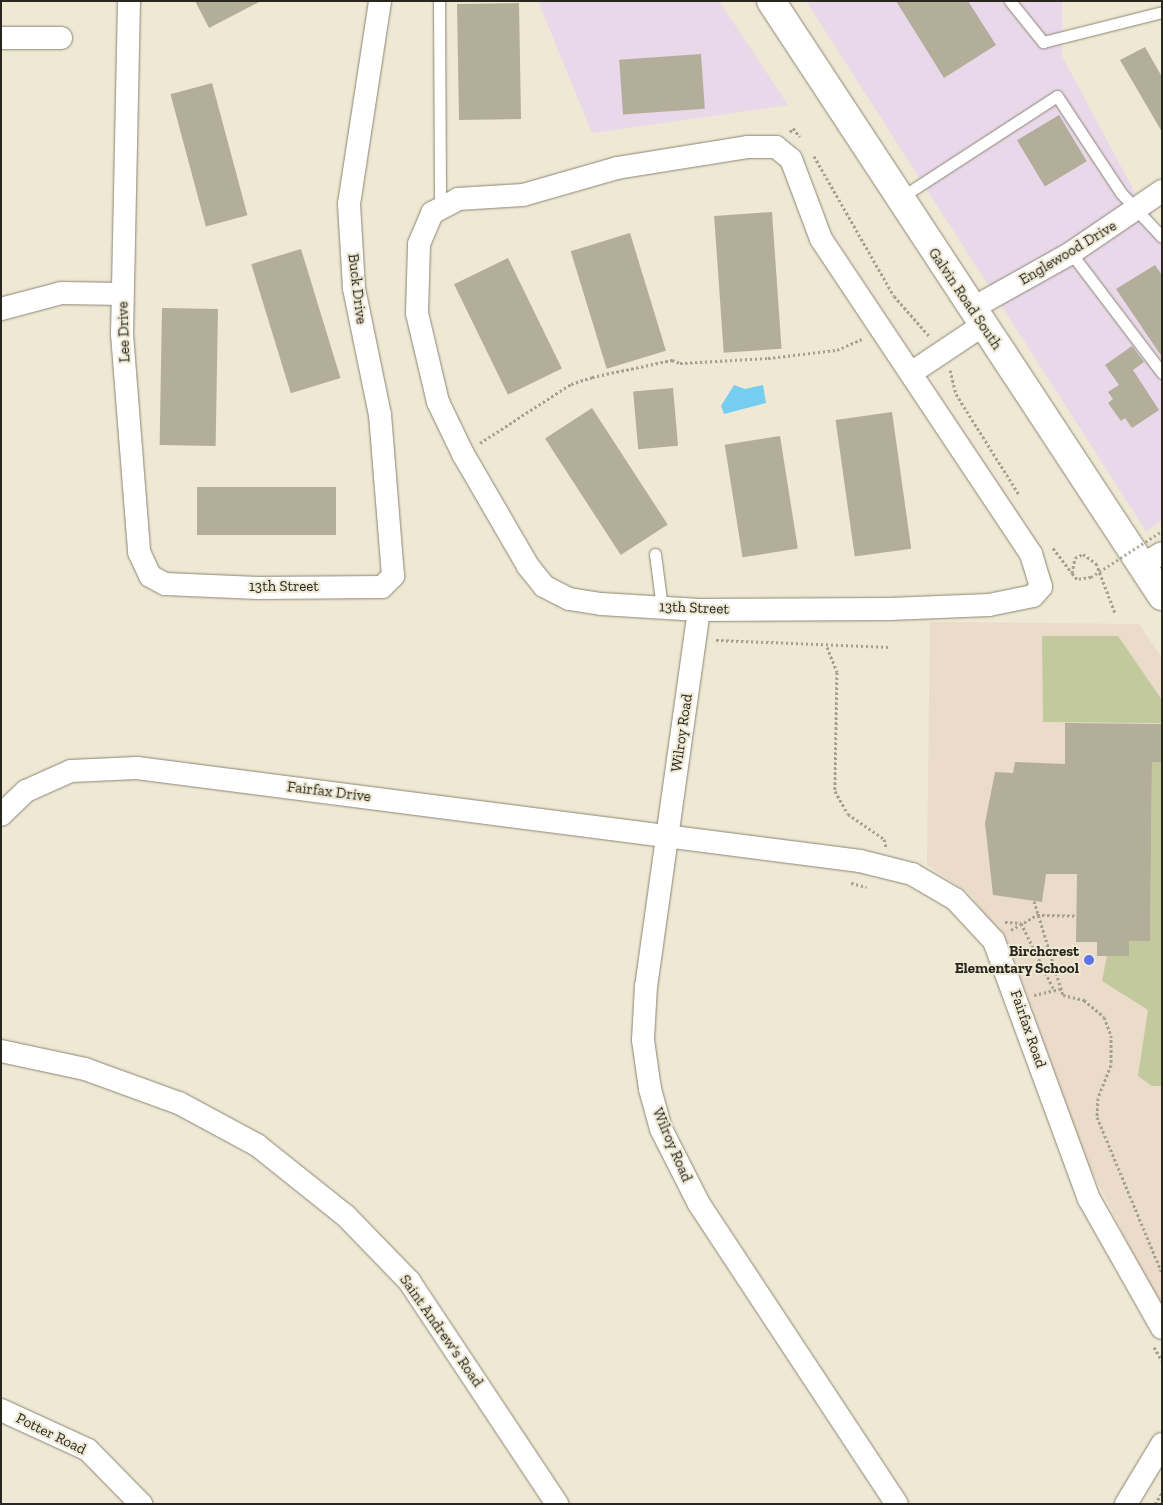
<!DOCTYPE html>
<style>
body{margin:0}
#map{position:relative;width:1163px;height:1505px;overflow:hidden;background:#eee8d4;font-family:"Zilla Slab",serif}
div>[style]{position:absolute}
.commercial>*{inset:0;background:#e9d8e9}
.education>*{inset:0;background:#ebdbc9}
.green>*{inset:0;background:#c1c99d}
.water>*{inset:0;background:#75cef0}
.building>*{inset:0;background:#b3ae9a;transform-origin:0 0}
.path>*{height:3px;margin-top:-1.5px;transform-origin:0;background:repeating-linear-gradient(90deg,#a5a191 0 2.5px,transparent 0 5px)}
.roads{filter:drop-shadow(0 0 1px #8a8572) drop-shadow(0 0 1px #8a8572)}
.service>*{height:11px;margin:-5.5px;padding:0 5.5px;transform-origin:5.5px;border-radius:5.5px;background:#fff}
.minor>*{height:22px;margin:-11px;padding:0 11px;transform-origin:11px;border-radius:11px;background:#fff}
.primary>*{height:28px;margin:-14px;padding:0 14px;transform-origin:14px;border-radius:14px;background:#fff}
.path-bridge>*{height:3px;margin-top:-1.5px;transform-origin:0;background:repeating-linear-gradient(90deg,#a5a191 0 2.5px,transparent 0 5px)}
.dots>*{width:14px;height:14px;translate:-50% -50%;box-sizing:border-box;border:2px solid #eee8d4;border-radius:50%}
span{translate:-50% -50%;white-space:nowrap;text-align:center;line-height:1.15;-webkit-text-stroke:4px #eee8d4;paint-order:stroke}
.street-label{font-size:15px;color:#28261e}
.poi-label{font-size:15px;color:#28261e;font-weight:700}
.right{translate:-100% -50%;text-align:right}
.frame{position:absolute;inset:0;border:2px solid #28261e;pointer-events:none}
</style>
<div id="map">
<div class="commercial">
<div style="clip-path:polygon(538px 1px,719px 1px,788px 105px,592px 133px)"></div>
<div style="clip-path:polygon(806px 1px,1062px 1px,1062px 56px,1135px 193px,1162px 230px,1162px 520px,1146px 531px)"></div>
</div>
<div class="education">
<div style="clip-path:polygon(930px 622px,1139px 624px,1162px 658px,1162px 1311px,1085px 1157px,1012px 953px,970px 894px,927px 865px)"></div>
</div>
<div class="green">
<div style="clip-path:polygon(1042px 636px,1118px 636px,1162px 700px,1162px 723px,1043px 722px)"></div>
<div style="clip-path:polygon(1152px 762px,1162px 762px,1162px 1086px,1152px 1086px,1138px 1076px,1148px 1010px,1102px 981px,1107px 956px,1129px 956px,1129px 941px,1150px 941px)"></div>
</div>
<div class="water">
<div style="clip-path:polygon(734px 385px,745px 389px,763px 385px,766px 403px,724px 414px,721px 406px)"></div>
</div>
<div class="building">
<div style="clip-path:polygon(195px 1px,261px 1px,209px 28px)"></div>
<div style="clip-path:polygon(896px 1px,968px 1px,996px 45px,944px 78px)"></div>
<div style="left:519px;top:3px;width:116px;height:62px;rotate:89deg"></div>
<div style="clip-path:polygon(1145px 47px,1162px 77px,1162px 132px,1120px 60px)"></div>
<div style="left:701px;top:54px;width:55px;height:82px;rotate:86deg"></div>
<div style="left:212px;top:83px;width:137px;height:43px;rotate:75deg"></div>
<div style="left:1059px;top:115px;width:54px;height:49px;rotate:59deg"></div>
<div style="left:772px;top:212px;width:137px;height:58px;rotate:86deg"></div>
<div style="left:630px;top:233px;width:123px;height:62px;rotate:73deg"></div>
<div style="left:301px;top:249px;width:135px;height:52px;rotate:73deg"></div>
<div style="left:508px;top:258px;width:123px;height:60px;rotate:64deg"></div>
<div style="clip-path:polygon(1155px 265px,1162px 275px,1162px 357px,1116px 289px)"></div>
<div style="left:162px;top:308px;width:56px;height:137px;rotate:1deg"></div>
<div style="clip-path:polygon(1132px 346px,1144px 362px,1133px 370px,1159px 410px,1132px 428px,1125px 418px,1121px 421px,1108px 403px,1113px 399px,1108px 392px,1119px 385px,1105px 365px)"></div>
<div style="left:673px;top:388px;width:58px;height:40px;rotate:85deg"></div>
<div style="left:592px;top:408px;width:139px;height:56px;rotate:57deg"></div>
<div style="left:892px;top:412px;width:138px;height:57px;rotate:82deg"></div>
<div style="left:780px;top:436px;width:114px;height:56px;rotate:81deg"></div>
<div style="left:197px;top:487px;width:139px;height:48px"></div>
<div style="clip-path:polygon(1065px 723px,1162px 724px,1162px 762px,1152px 762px,1150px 941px,1129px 941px,1129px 956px,1097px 956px,1097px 942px,1076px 942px,1077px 874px,1046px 874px,1042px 902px,993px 895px,985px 823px,995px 772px,1013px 773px,1015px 762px,1065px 764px)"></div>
</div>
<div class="path">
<div style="left:790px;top:132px;width:5px;rotate:-53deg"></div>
<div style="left:793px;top:128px;width:11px;rotate:52deg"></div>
<div style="left:814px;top:156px;width:161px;rotate:60.3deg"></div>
<div style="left:894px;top:296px;width:55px;rotate:48.7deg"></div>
<div style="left:950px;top:370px;width:25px;rotate:76deg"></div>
<div style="left:956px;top:394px;width:120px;rotate:57.9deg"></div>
<div style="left:480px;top:443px;width:108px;rotate:-33deg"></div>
<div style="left:571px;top:384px;width:22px;rotate:-18deg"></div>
<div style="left:592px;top:377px;width:82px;rotate:-12deg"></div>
<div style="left:672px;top:360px;width:9px;rotate:21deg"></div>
<div style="left:680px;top:363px;width:88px;rotate:-3.3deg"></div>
<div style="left:768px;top:358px;width:69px;rotate:-6.6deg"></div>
<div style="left:837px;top:350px;width:27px;rotate:-24deg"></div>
<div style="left:1053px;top:548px;width:31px;rotate:53deg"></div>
<div style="left:1091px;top:577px;width:14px;rotate:172deg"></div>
<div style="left:1077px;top:579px;width:8px;rotate:-130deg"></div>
<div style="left:1072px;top:573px;width:15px;rotate:-79deg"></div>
<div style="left:1075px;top:558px;width:9px;rotate:-27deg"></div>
<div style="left:1083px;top:554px;width:16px;rotate:35deg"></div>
<div style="left:1096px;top:563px;width:53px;rotate:69.2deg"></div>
<div style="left:716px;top:640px;width:174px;rotate:2.3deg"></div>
<div style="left:827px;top:647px;width:27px;rotate:68deg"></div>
<div style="left:837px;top:672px;width:119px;rotate:91deg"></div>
<div style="left:835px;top:791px;width:26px;rotate:61deg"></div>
<div style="left:848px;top:814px;width:44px;rotate:34.8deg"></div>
<div style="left:884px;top:839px;width:8px;rotate:76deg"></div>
<div style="left:851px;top:883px;width:16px;rotate:14deg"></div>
<div style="left:1034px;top:901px;width:98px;rotate:72.9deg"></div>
<div style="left:1063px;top:995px;width:22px;rotate:13deg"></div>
<div style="left:1084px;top:1000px;width:26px;rotate:40deg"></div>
<div style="left:1104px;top:1017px;width:19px;rotate:69deg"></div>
<div style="left:1111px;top:1035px;width:30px;rotate:90deg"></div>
<div style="left:1111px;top:1065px;width:35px;rotate:112deg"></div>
<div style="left:1098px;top:1098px;width:19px;rotate:93deg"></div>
<div style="left:1097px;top:1117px;width:169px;rotate:67.4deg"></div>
<div style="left:1005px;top:922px;width:16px;rotate:4deg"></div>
<div style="left:1021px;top:923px;width:75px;rotate:63.8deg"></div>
<div style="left:1011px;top:930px;width:30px;rotate:-30deg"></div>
<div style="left:1037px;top:915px;width:39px;rotate:1deg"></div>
<div style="left:1034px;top:995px;width:28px;rotate:-13deg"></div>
<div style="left:1154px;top:1347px;width:16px;rotate:60deg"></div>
<div style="left:1155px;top:1504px;width:13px;rotate:-58deg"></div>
</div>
<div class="roads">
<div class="service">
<div style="left:439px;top:1px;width:208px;rotate:89.7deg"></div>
<div style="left:1010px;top:1px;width:53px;rotate:51.2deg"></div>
<div style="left:1043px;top:42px;width:123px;rotate:-14.1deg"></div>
<div style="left:900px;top:198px;width:187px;rotate:-33deg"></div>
<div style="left:1057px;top:96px;width:116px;rotate:56.6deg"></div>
<div style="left:1121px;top:193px;width:60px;rotate:47deg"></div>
<div style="left:1071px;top:253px;width:151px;rotate:52.8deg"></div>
<div style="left:655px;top:554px;width:54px;rotate:82.6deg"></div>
</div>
<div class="minor">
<div style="left:129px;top:1px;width:333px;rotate:91.2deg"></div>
<div style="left:122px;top:334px;width:219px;rotate:85.5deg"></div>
<div style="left:139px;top:552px;width:26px;rotate:65deg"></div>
<div style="left:150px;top:576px;width:17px;rotate:28deg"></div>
<div style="left:165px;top:584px;width:93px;rotate:2.5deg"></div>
<div style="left:258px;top:588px;width:124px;rotate:-0.5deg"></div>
<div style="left:382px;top:587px;width:16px;rotate:-45deg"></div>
<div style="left:393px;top:576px;width:162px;rotate:-94.6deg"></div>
<div style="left:380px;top:415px;width:130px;rotate:-101.6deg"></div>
<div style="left:354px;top:288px;width:84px;rotate:-93.4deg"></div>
<div style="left:349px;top:204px;width:205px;rotate:-81.3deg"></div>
<div style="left:1px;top:38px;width:60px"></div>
<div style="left:748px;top:147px;width:28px"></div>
<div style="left:776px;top:147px;width:19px;rotate:39deg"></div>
<div style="left:791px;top:159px;width:85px;rotate:69.4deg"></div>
<div style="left:821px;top:239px;width:379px;rotate:56.3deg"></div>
<div style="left:1031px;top:554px;width:34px;rotate:73deg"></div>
<div style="left:1041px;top:587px;width:12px;rotate:132deg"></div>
<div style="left:1033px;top:596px;width:45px;rotate:168.4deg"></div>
<div style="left:989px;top:605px;width:99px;rotate:177.7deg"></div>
<div style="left:890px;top:609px;width:191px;rotate:179.7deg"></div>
<div style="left:699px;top:610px;width:98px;rotate:-176.5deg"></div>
<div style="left:601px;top:604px;width:32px;rotate:-171deg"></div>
<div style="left:569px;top:599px;width:28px;rotate:-153deg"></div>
<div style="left:544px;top:586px;width:26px;rotate:-129deg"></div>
<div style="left:528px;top:566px;width:129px;rotate:-120.1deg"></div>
<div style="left:463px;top:454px;width:58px;rotate:-115.7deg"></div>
<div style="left:438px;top:402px;width:91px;rotate:-103.3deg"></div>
<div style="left:417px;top:313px;width:69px;rotate:-88.3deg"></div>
<div style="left:419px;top:244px;width:34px;rotate:-67deg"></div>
<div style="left:432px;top:213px;width:30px;rotate:-28deg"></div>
<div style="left:458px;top:199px;width:65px;rotate:-3.5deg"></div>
<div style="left:523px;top:195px;width:98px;rotate:-16deg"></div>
<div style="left:617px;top:168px;width:133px;rotate:-9.1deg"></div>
<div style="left:1px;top:309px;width:62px;rotate:-14.9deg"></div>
<div style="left:61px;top:293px;width:61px;rotate:0.9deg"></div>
<div style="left:971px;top:309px;width:115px;rotate:-29.2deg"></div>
<div style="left:1071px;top:253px;width:110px;rotate:-34.3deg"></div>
<div style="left:911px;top:373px;width:87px;rotate:-33.7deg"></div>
<div style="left:1142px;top:565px;width:23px;rotate:-31deg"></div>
<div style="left:699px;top:610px;width:380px;rotate:98deg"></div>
<div style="left:646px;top:986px;width:54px;rotate:93.2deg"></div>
<div style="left:643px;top:1040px;width:49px;rotate:81.9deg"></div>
<div style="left:650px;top:1089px;width:41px;rotate:74.6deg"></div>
<div style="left:661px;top:1129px;width:84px;rotate:63.1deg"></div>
<div style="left:699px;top:1204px;width:359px;rotate:56.6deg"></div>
<div style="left:1px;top:815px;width:35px;rotate:-44deg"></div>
<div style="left:26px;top:791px;width:49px;rotate:-24deg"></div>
<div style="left:71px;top:771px;width:66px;rotate:-2.6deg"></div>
<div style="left:137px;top:768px;width:729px;rotate:7.33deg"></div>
<div style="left:860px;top:861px;width:54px;rotate:14deg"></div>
<div style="left:912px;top:874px;width:50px;rotate:30.2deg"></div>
<div style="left:955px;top:899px;width:57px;rotate:47.1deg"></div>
<div style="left:994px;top:941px;width:275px;rotate:69.8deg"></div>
<div style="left:1089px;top:1199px;width:148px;rotate:60.5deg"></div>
<div style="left:1px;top:1051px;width:86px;rotate:12.1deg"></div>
<div style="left:85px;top:1069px;width:100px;rotate:19.9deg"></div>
<div style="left:179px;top:1103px;width:89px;rotate:28.3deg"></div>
<div style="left:257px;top:1145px;width:114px;rotate:38.6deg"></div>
<div style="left:346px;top:1216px;width:91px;rotate:45.9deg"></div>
<div style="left:409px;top:1281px;width:268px;rotate:56.4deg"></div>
<div style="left:1px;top:1410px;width:96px;rotate:24.7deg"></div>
<div style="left:88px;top:1450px;width:76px;rotate:45.5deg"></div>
<div style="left:1126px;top:1504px;width:70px;rotate:-59deg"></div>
</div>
<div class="primary">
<div style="left:771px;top:1px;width:712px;rotate:56.69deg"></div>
</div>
</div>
<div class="path-bridge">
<div style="left:1091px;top:577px;width:85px;rotate:-32.9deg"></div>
</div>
<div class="dots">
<div style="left:1089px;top:960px;background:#5e72e9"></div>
</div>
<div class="street-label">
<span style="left:1068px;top:253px;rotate:-31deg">Englewood Drive</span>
<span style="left:357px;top:289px;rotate:83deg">Buck Drive</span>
<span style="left:965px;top:299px;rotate:56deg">Galvin Road South</span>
<span style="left:124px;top:332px;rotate:-92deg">Lee Drive</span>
<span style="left:284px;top:587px">13th Street</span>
<span style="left:694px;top:608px;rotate:2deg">13th Street</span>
<span style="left:682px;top:733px;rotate:-82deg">Wilroy Road</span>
<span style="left:329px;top:792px;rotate:7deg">Fairfax Drive</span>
<span style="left:1028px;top:1029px;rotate:71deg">Fairfax Road</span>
<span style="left:672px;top:1145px;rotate:67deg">Wilroy Road</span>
<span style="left:441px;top:1331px;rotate:55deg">Saint Andrew's Road</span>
<span style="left:51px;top:1434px;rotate:26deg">Potter Road</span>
</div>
<div class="poi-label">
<span class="right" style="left:1079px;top:960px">Birchcrest<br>Elementary School</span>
</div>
<div class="frame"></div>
</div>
